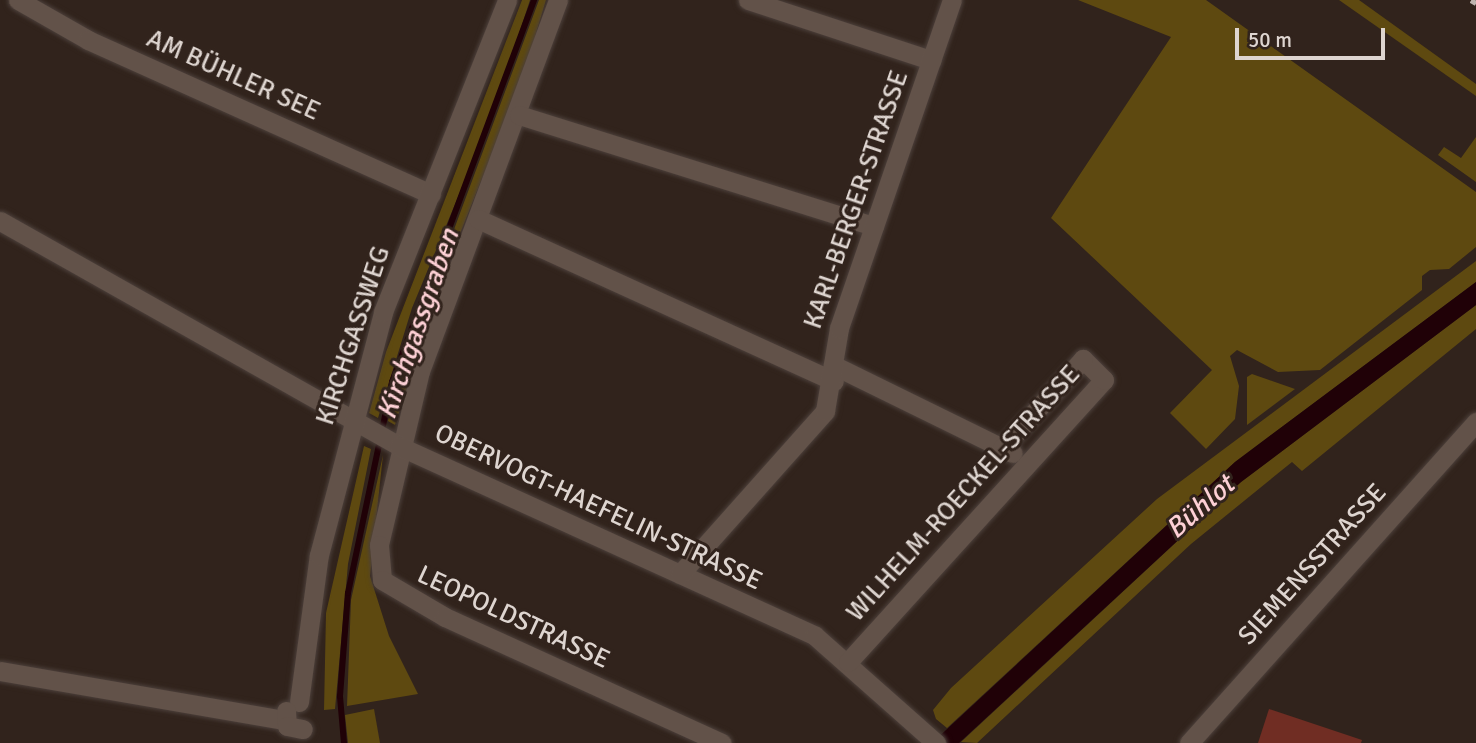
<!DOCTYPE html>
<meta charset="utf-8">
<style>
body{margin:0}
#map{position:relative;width:1476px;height:743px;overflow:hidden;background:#31231c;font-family:Signika,sans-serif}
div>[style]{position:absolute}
.green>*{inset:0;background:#5e4910}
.water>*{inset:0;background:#200107}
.stream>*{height:6px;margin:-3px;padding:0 3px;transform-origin:3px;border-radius:3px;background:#200107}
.building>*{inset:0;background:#702d23}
.roads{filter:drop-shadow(0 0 2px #4c403b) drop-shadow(0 0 2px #4c403b)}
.minor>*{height:19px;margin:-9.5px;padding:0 9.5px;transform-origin:9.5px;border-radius:9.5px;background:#625249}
.rail>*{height:5px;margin-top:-2.5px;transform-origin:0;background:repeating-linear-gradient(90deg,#beb4af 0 10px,transparent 0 15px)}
span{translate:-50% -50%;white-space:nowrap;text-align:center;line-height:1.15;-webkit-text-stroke:6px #31231c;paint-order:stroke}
.street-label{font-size:26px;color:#ded5d0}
.water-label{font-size:28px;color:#fdd0d5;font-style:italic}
.scale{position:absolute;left:1235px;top:28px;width:150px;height:32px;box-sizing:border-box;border:4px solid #ded5d0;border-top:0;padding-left:9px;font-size:21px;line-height:24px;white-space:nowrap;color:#ded5d0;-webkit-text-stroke:5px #31231c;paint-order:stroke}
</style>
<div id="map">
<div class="green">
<div style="clip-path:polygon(522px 0,530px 0,494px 110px,412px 308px,378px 418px,369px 413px,386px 352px)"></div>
<div style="clip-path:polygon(539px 0,546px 0,524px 73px,438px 289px,395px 425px,388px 421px,399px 378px)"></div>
<div style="clip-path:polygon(1078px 0,1206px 0,1476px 192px,1476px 247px,1449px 269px,1430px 270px,1422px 276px,1422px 290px,1320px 370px,1278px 372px,1237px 350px,1230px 356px,1239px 386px,1235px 419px,1206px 449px,1170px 413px,1212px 370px,1051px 218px,1171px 37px)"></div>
<div style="clip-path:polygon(1339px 0,1359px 0,1476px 84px,1476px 96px)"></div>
<div style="clip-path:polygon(1476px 137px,1476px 182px,1438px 155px,1444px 147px,1461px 158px)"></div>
<div style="clip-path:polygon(1476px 261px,1476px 282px,1235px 462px,947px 728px,936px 719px,933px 710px,951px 688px,1157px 499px)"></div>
<div style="clip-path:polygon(1476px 305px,1476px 329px,1302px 471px,1292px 462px,1191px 544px,977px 743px,961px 742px,1241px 482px)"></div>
<div style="clip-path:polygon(1252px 374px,1295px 389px,1247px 425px,1247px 377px)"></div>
<div style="clip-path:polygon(364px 446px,371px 449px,348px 564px,335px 709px,324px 710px,326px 613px)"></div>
<div style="clip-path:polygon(383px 455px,370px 576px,389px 636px,418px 694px,347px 706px,351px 600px)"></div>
<div style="clip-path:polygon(374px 709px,380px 743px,348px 743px,345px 715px)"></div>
</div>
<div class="water">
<div style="clip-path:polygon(1476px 282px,1476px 305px,1241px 482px,959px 743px,932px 743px,1235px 462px)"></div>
</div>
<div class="stream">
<div style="left:344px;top:743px;width:47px;rotate:-94.9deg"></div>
<div style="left:340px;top:696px;width:103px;rotate:-85.6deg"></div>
<div style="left:348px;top:593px;width:216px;rotate:-78.2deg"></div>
<div style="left:392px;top:382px;width:408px;rotate:-69.6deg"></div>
</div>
<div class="building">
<div style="clip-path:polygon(1269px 709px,1362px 740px,1361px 743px,1258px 743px)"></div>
</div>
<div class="roads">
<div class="minor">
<div style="left:18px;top:0;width:81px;rotate:29.7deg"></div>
<div style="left:88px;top:40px;width:376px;rotate:24.2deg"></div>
<div style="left:558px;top:0;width:396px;rotate:110.4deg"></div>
<div style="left:420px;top:371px;width:179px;rotate:103.3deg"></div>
<div style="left:379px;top:545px;width:35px;rotate:85deg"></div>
<div style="left:382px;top:580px;width:73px;rotate:30.4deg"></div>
<div style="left:445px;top:617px;width:304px;rotate:24.5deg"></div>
<div style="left:748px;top:0;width:193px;rotate:18.2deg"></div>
<div style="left:519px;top:115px;width:372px;rotate:17.4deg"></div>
<div style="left:478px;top:219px;width:391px;rotate:24.5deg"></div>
<div style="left:0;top:221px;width:458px;rotate:29.4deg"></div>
<div style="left:399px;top:446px;width:457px;rotate:24.5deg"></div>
<div style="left:815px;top:636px;width:162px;rotate:41.5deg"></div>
<div style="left:833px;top:365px;width:200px;rotate:26.1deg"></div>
<div style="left:680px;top:574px;width:218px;rotate:-48.3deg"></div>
<div style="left:825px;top:411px;width:84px;rotate:-80.4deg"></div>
<div style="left:839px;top:328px;width:347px;rotate:-71deg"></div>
<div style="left:848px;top:662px;width:381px;rotate:-47.8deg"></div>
<div style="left:1104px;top:380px;width:30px;rotate:-135deg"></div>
<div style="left:1083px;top:359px;width:120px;rotate:132.3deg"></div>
<div style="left:0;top:671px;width:288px;rotate:9.8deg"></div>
<div style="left:299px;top:702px;width:148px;rotate:-82.3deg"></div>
<div style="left:319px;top:555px;width:251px;rotate:-75.2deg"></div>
<div style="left:383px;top:312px;width:336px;rotate:-68.3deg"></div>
<div style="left:286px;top:711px;width:15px;rotate:86deg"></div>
<div style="left:287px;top:726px;width:16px;rotate:11deg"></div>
<div style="left:1189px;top:743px;width:431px;rotate:-48.2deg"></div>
</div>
</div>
<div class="rail">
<div style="left:1471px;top:0;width:6px;rotate:31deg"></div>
</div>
<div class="street-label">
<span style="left:233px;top:76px;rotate:24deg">AM BÜHLER SEE</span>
<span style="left:857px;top:200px;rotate:-71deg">KARL-BERGER-STRASSE</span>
<span style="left:354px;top:336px;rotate:-72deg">KIRCHGASSWEG</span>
<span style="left:964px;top:494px;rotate:-48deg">WILHELM-ROECKEL-STRASSE</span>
<span style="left:598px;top:508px;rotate:25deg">OBERVOGT-HAEFELIN-STRASSE</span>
<span style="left:1313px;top:565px;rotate:-48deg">SIEMENSSTRASSE</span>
<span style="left:513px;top:618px;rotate:25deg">LEOPOLDSTRASSE</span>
</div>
<div class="water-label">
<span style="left:418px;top:324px;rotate:-71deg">Kirchgassgraben</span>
<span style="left:1200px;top:507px;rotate:-41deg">Bühlot</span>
</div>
<div class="scale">50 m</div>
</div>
